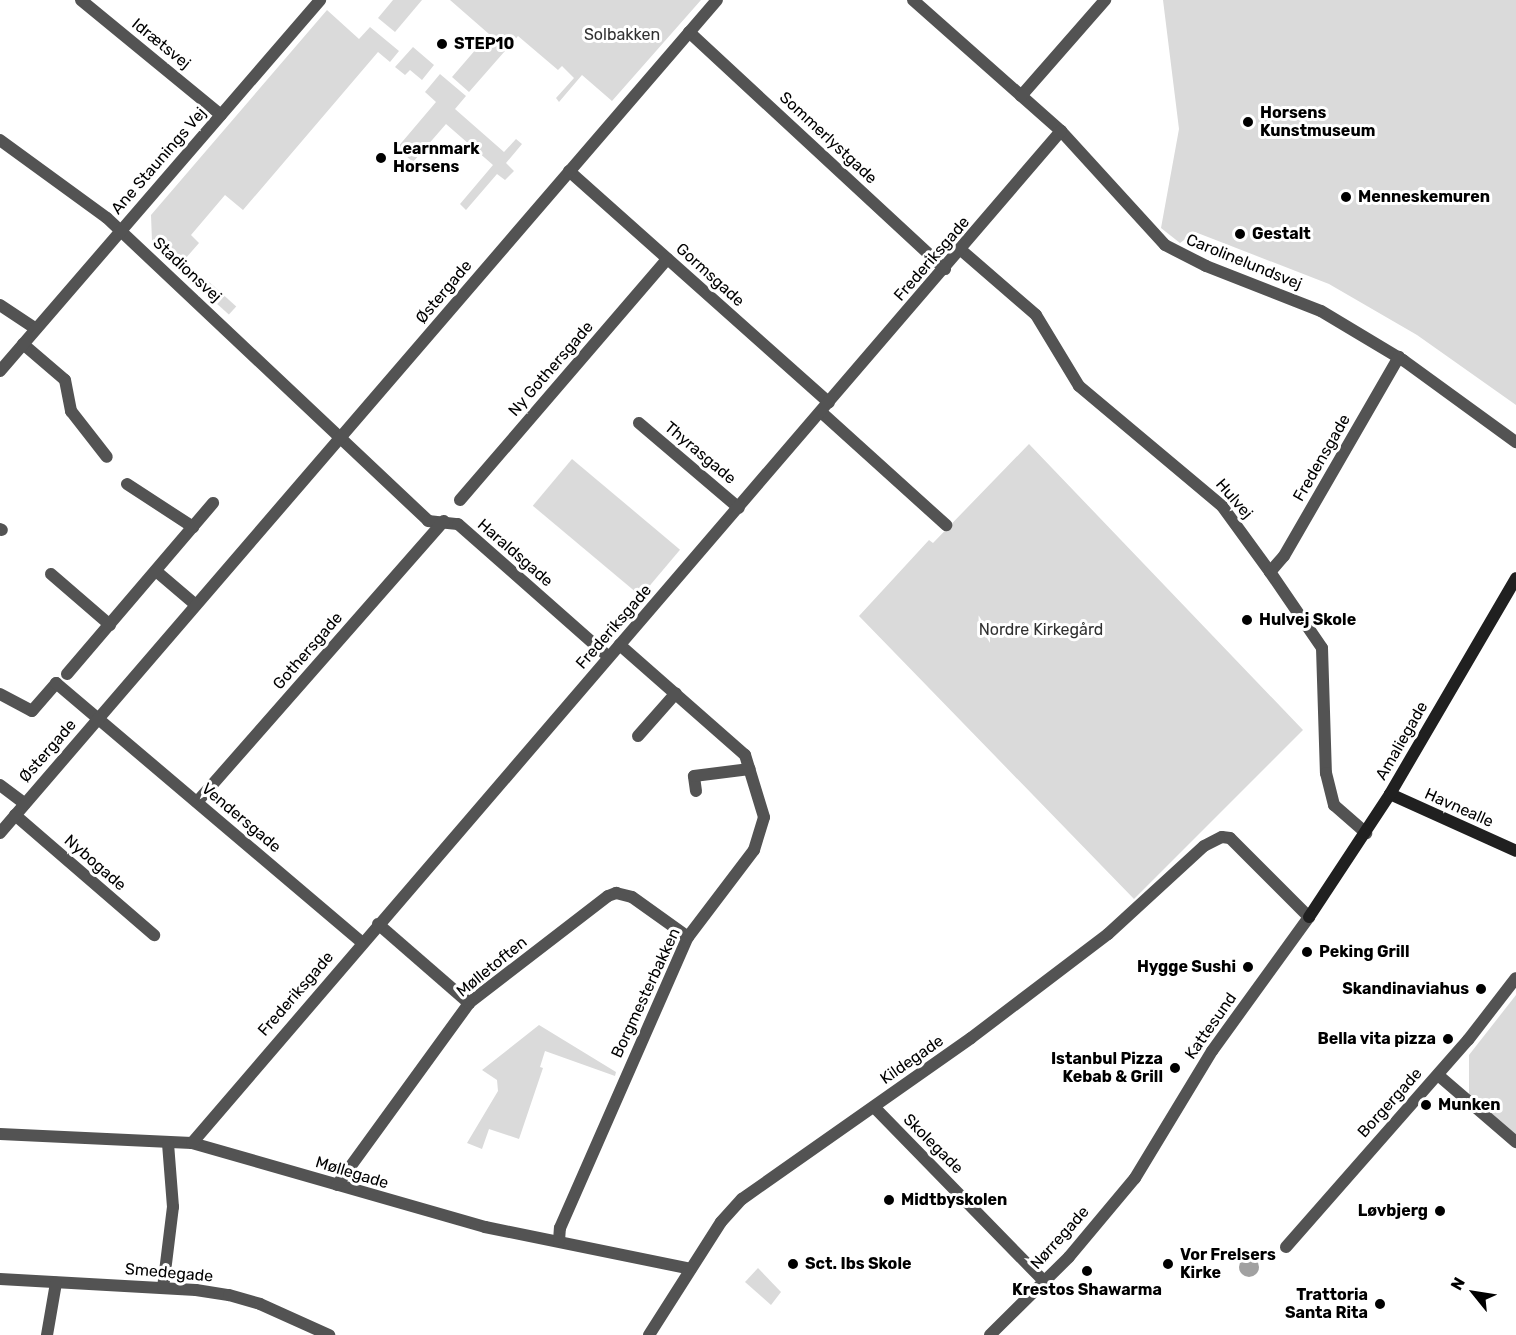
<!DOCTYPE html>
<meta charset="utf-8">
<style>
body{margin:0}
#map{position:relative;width:1516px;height:1335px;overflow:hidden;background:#fff;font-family:Rubik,sans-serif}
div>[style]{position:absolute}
.green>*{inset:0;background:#dadada;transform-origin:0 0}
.water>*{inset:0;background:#a1a1a1}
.round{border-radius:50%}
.street>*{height:12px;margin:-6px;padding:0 6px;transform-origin:6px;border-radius:6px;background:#535353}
.secondary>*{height:12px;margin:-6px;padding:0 6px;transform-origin:6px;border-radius:6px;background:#202020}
.dots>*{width:16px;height:16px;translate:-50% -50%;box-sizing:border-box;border:3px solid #fff;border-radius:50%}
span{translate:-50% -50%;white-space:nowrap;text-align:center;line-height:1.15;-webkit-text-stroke:6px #fff;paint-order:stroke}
.park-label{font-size:16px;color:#313131}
.street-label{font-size:16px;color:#000}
.poi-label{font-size:16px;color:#000;font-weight:700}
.left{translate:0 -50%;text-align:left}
.right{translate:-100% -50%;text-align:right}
.north{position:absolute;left:1444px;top:1263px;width:60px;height:60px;-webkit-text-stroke:4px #fff;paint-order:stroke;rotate:300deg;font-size:16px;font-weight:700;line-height:24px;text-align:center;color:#000}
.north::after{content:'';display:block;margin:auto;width:21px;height:27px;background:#000;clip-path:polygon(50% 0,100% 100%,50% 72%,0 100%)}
</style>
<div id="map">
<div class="green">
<div style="clip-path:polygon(393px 0,422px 0,395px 32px,378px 18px)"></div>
<div style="clip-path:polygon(450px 0,701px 0,612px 101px,582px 75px,559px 102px,556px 98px,574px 78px,562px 66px,558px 70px,518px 36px,469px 92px,452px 77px,489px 34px)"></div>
<div style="clip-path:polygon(1163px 0,1516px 0,1516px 405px,1417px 335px,1329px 284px,1195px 232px,1180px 243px,1161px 228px,1179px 129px)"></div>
<div style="clip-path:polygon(327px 10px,359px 39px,370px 27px,399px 51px,390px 62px,378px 52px,243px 210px,225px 195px,191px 235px,199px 243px,178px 267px,152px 242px,151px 215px)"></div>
<div style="clip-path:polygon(413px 47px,434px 65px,422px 80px,410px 70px,405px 75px,395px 67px)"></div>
<div style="clip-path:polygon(440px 74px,466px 96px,455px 109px,504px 152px,516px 139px,522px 144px,506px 163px,514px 171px,505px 180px,497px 174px,466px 210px,460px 204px,493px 165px,446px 124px,413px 162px,397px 148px,436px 102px,425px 92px)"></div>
<div style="left:208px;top:281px;width:38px;height:11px;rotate:42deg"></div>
<div style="clip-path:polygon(1029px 444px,1303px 730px,1134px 899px,859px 616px,929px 540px,933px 543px)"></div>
<div style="left:572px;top:459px;width:141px;height:61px;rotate:40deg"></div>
<div style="clip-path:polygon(1516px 995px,1516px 1137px,1469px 1096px,1469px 1055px)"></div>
<div style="clip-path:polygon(539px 1025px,616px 1072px,615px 1076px,545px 1051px,540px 1067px,543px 1068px,519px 1139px,489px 1129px,482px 1149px,467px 1143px,498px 1091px,497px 1080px,482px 1070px)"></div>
<div style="clip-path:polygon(758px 1268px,781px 1292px,771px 1305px,745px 1282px)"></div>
</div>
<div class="water">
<div class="round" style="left:1239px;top:1257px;width:20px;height:20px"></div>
</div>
<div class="street">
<div style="left:81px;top:0;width:181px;rotate:39.4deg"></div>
<div style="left:913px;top:0;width:198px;rotate:41.5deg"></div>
<div style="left:1061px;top:131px;width:154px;rotate:47.6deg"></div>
<div style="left:1165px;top:245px;width:46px;rotate:27.1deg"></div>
<div style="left:1206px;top:266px;width:123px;rotate:21.4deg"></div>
<div style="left:1321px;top:311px;width:96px;rotate:30.9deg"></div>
<div style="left:1403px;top:360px;width:140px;rotate:36deg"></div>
<div style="left:689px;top:32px;width:349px;rotate:42.8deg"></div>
<div style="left:1021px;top:96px;width:128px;rotate:-48.8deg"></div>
<div style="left:0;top:140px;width:132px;rotate:36.1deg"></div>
<div style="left:107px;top:218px;width:441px;rotate:43.3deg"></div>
<div style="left:428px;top:521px;width:30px;rotate:6deg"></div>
<div style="left:458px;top:524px;width:201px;rotate:41.4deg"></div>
<div style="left:569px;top:171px;width:348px;rotate:41.7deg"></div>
<div style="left:961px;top:250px;width:99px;rotate:40.9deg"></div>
<div style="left:1036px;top:315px;width:83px;rotate:58.8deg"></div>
<div style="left:1079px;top:386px;width:187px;rotate:40deg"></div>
<div style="left:1222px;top:506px;width:82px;rotate:54deg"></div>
<div style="left:1270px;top:572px;width:92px;rotate:55.6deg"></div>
<div style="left:1322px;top:648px;width:125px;rotate:88.2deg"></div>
<div style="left:1326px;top:773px;width:33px;rotate:76deg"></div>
<div style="left:1334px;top:805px;width:43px;rotate:41.2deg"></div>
<div style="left:0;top:305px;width:43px;rotate:33.7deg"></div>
<div style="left:23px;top:344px;width:55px;rotate:40.6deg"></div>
<div style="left:65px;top:380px;width:32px;rotate:79deg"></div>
<div style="left:71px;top:411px;width:58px;rotate:52deg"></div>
<div style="left:0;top:371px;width:490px;rotate:-49.2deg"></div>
<div style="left:821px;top:412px;width:169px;rotate:42.1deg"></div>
<div style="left:639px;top:423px;width:131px;rotate:40.4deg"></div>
<div style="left:127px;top:484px;width:79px;rotate:33.1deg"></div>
<div style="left:460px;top:500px;width:318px;rotate:-49.3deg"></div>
<div style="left:0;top:529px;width:2px;rotate:27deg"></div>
<div style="left:156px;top:571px;width:52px;rotate:40.4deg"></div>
<div style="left:1270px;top:572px;width:21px;rotate:-49deg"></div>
<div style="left:1284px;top:556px;width:230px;rotate:-60deg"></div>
<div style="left:51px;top:574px;width:78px;rotate:40.8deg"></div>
<div style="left:67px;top:674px;width:225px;rotate:-49.5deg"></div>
<div style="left:0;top:694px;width:36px;rotate:28deg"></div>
<div style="left:32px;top:711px;width:37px;rotate:-49deg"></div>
<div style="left:56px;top:683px;width:402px;rotate:40.3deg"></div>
<div style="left:638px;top:736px;width:57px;rotate:-48.5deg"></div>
<div style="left:0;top:785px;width:31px;rotate:37deg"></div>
<div style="left:696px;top:791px;width:15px;rotate:-98deg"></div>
<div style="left:694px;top:776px;width:56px;rotate:-7.1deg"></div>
<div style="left:197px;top:802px;width:374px;rotate:-48.7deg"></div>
<div style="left:15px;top:815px;width:184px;rotate:40.8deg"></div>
<div style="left:0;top:833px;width:1099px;rotate:-49.28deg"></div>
<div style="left:378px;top:924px;width:121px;rotate:41deg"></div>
<div style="left:1438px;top:1075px;width:103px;rotate:40.7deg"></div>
<div style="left:874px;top:1107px;width:243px;rotate:45.7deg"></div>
<div style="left:0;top:1134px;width:192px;rotate:2.7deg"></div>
<div style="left:192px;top:1143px;width:305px;rotate:16deg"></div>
<div style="left:485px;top:1227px;width:210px;rotate:11.5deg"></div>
<div style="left:192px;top:1143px;width:1334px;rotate:-49.35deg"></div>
<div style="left:337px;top:1185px;width:225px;rotate:-54deg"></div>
<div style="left:469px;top:1003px;width:175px;rotate:-37.6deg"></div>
<div style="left:608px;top:896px;width:9px;rotate:-21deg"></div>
<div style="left:616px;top:893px;width:16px;rotate:14deg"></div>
<div style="left:632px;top:897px;width:69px;rotate:35.5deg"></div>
<div style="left:559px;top:1241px;width:13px;rotate:-86deg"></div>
<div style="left:560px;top:1228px;width:318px;rotate:-66.3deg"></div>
<div style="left:688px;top:937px;width:109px;rotate:-52.8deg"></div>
<div style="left:754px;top:850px;width:34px;rotate:-73deg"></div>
<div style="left:764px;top:817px;width:65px;rotate:-107deg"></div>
<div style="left:745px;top:755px;width:167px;rotate:-138.7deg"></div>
<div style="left:1286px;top:1247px;width:276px;rotate:-48.7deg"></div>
<div style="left:1468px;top:1040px;width:78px;rotate:-52.3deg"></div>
<div style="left:0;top:1279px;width:196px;rotate:3.2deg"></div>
<div style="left:196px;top:1290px;width:33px;rotate:9deg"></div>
<div style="left:229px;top:1295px;width:32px;rotate:16deg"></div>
<div style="left:260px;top:1304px;width:76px;rotate:24.2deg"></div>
<div style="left:163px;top:1288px;width:82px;rotate:-83deg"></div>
<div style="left:173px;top:1207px;width:64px;rotate:-94.5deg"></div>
<div style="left:47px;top:1335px;width:53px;rotate:-80.2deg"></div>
<div style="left:649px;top:1335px;width:134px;rotate:-57.5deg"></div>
<div style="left:721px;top:1222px;width:31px;rotate:-48deg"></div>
<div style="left:742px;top:1199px;width:280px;rotate:-35.1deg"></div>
<div style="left:971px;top:1038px;width:172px;rotate:-37.2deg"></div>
<div style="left:1108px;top:934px;width:130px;rotate:-42.5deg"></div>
<div style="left:1204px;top:846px;width:20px;rotate:-27deg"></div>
<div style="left:1222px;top:837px;width:8px;rotate:7deg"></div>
<div style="left:1230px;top:838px;width:112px;rotate:45deg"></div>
<div style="left:1309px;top:917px;width:165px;rotate:125.9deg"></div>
<div style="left:1212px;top:1051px;width:149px;rotate:121.2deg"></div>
<div style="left:1135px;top:1178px;width:103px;rotate:129.9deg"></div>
<div style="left:1069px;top:1257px;width:111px;rotate:135.4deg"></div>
</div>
<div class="secondary">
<div style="left:1390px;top:794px;width:138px;rotate:24.3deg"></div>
<div style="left:1309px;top:917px;width:147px;rotate:-56.6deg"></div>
<div style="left:1390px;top:794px;width:250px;rotate:-59.7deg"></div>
</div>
<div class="dots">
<div style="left:442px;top:44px;background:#000"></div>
<div style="left:1248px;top:122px;background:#000"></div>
<div style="left:381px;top:158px;background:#000"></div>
<div style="left:1346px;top:197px;background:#000"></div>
<div style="left:1240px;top:234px;background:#000"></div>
<div style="left:1247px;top:620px;background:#000"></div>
<div style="left:1307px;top:952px;background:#000"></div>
<div style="left:1248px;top:967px;background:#000"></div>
<div style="left:1481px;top:989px;background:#000"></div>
<div style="left:1448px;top:1039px;background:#000"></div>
<div style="left:1175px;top:1068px;background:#000"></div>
<div style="left:1426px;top:1105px;background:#000"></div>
<div style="left:889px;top:1200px;background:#000"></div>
<div style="left:1440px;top:1211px;background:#000"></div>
<div style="left:793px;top:1264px;background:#000"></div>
<div style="left:1168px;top:1264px;background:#000"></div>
<div style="left:1087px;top:1271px;background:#000"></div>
<div style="left:1380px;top:1304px;background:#000"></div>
</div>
<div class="park-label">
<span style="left:622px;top:35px">Solbakken</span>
<span style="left:1041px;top:630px">Nordre Kirkegård</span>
</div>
<div class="street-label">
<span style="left:161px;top:44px;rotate:39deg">Idrætsvej</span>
<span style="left:828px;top:138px;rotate:43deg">Sommerlystgade</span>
<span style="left:159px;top:161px;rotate:-49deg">Ane Staunings Vej</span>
<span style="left:932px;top:259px;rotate:-49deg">Frederiksgade</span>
<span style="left:1244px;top:262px;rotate:22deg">Carolinelundsvej</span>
<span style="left:187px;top:270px;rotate:43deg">Stadionsvej</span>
<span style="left:710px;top:275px;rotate:42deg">Gormsgade</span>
<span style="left:444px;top:292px;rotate:-50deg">Østergade</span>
<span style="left:551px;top:369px;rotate:-49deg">Ny Gothersgade</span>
<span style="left:700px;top:453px;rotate:40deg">Thyrasgade</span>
<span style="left:1322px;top:458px;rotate:-60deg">Fredensgade</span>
<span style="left:1234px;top:499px;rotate:49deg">Hulvej</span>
<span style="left:515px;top:553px;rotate:41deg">Haraldsgade</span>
<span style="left:614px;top:627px;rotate:-49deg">Frederiksgade</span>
<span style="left:308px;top:651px;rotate:-49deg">Gothersgade</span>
<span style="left:1402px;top:741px;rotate:-60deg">Amaliegade</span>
<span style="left:48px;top:751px;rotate:-49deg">Østergade</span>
<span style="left:1459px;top:808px;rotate:24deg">Havnealle</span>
<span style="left:241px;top:818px;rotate:40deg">Vendersgade</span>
<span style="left:95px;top:863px;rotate:41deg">Nybogade</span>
<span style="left:492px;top:967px;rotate:-39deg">Mølletoften</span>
<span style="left:646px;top:993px;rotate:-65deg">Borgmesterbakken</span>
<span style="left:296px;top:994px;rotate:-49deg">Frederiksgade</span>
<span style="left:1211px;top:1026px;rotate:-55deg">Kattesund</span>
<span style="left:912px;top:1060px;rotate:-35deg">Kildegade</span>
<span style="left:1390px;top:1103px;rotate:-48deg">Borgergade</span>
<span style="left:933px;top:1144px;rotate:45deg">Skolegade</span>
<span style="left:352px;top:1173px;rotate:17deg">Møllegade</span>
<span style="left:1060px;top:1238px;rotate:-48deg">Nørregade</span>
<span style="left:169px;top:1273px;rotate:5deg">Smedegade</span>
</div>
<div class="poi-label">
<span class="left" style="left:454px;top:44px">STEP10</span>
<span class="left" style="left:1260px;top:122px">Horsens<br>Kunstmuseum</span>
<span class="left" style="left:393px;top:158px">Learnmark<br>Horsens</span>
<span class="left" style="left:1358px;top:197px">Menneskemuren</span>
<span class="left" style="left:1252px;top:234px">Gestalt</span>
<span class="left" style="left:1259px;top:620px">Hulvej Skole</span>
<span class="left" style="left:1319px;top:952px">Peking Grill</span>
<span class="right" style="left:1236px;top:967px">Hygge Sushi</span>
<span class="right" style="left:1469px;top:989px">Skandinaviahus</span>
<span class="right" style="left:1436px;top:1039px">Bella vita pizza</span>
<span class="right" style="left:1163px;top:1068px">Istanbul Pizza<br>Kebab &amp; Grill</span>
<span class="left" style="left:1438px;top:1105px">Munken</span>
<span class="left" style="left:901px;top:1200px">Midtbyskolen</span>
<span class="right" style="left:1428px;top:1211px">Løvbjerg</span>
<span class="left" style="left:1180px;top:1264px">Vor Frelsers<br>Kirke</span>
<span class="left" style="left:805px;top:1264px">Sct. Ibs Skole</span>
<span style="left:1087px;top:1290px">Krestos Shawarma</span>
<span class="right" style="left:1368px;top:1304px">Trattoria<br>Santa Rita</span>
</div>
<div class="north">N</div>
</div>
